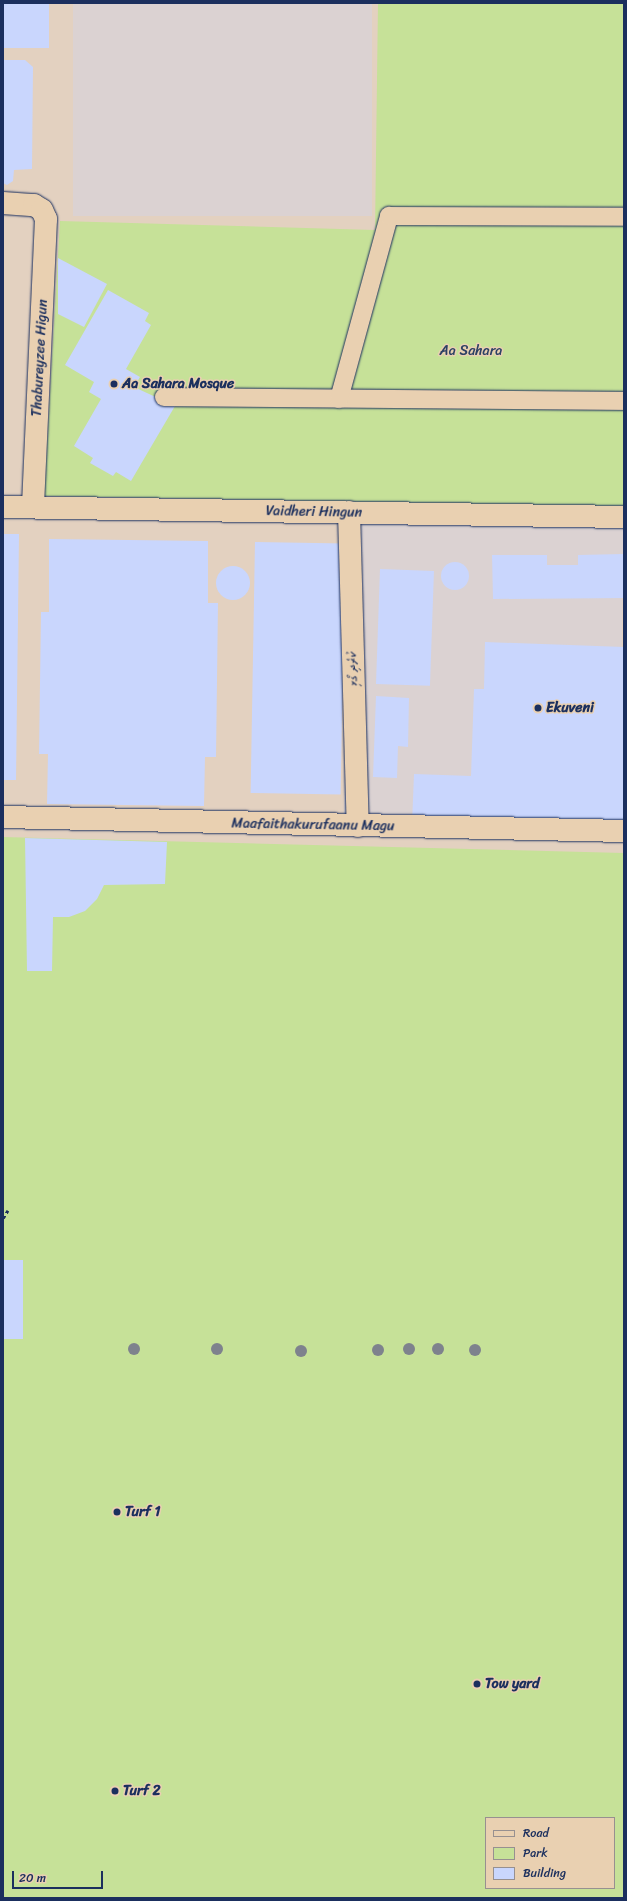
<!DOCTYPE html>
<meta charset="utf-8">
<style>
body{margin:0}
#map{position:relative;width:627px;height:1901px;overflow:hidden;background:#e3d1c0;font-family:Sriracha,"Noto Sans Thaana",sans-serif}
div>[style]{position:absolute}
.built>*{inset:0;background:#dbd2d2;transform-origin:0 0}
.green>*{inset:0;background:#c6e198}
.building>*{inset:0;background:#c9d6fd;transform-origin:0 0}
.round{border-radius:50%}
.path>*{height:2.5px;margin-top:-1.25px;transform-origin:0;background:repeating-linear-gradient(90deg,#1b2f5e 0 3px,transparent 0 6px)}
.roads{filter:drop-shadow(0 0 1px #1b2f5e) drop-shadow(0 0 1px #1b2f5e)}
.service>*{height:18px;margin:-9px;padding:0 9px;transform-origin:9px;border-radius:9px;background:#e9d0b1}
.minor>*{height:22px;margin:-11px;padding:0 11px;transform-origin:11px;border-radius:11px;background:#e9d0b1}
.trees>*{width:12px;height:12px;margin:-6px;border-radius:50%;background:#7e828d}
.dots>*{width:11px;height:11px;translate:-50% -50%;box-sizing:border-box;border:2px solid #e9d0b1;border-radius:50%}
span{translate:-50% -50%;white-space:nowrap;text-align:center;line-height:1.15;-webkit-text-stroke:3px #e9d0b1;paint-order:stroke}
.park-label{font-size:14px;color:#2c4164}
.street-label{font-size:14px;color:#1b2f5e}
.poi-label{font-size:14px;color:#1b2f5e;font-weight:700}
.left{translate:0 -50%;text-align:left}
.frame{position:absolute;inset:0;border:4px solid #1b2f5e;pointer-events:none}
.legend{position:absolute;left:485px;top:1817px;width:130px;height:72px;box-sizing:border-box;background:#e9d0b1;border:1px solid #979090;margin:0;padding:5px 7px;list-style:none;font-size:12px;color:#1b2f5e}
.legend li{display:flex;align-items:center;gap:8px;height:20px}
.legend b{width:20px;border:1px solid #979090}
.scale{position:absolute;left:12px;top:1871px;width:91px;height:18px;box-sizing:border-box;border:2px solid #1b2f5e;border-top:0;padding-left:5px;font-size:12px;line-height:14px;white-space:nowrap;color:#1b2f5e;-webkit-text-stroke:3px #e9d0b1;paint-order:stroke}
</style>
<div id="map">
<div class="built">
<div style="left:73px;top:3px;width:299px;height:213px"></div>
<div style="left:349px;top:512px;width:275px;height:314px;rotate:1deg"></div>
</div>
<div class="green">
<div style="clip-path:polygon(378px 3px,624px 3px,624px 507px,44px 496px,60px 221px,375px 230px)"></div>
<div style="clip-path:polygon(evenodd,3px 837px,624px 853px,624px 1898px,3px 1898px,3px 837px,486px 1818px,614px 1818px,614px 1888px,486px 1888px,486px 1818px)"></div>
</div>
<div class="building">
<div style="left:3px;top:3px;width:46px;height:45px"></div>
<div style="clip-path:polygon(3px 60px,25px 60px,33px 67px,32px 169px,14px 170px,13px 181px,7px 185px,3px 183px)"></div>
<div style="clip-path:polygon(58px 258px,107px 284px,84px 327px,58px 314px)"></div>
<div style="clip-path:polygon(108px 290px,149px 313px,145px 321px,151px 325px,126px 369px,140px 377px,134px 387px,175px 406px,131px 481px,116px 472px,113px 476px,90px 463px,93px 458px,74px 446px,101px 399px,89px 392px,94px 382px,65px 365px)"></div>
<div style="clip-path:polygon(3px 534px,19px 534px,16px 780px,3px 780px)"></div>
<div style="clip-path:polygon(49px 539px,208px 541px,208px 603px,218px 603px,216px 757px,205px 757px,204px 806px,47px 804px,48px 754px,39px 754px,41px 612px,49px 612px)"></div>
<div style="left:255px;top:542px;width:90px;height:251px;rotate:1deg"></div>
<div style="clip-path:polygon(624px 554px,624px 598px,493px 599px,492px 555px,547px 555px,547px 565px,578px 565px,578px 555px)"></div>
<div class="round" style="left:441px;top:562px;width:28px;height:28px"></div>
<div class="round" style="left:216px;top:566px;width:34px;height:34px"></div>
<div style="left:380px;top:569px;width:54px;height:115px;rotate:2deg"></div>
<div style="clip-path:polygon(485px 642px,624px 647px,624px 831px,412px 824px,414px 774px,471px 776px,474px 689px,484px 689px)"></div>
<div style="clip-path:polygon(376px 696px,409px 698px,408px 747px,398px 746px,397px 778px,373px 777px)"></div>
<div style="clip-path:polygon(25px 838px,167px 842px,165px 884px,104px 885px,97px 899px,85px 911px,69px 917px,53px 917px,52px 971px,27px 971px)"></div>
<div style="left:3px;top:1260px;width:20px;height:79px"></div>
</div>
<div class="path">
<div style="left:3px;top:1218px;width:9px;rotate:-58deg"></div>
</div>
<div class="roads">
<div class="service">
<div style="left:164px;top:397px;width:460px;rotate:0.5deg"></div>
<div style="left:339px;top:399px;width:190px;rotate:-74.7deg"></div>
<div style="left:389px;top:216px;width:235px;rotate:0.2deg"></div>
</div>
<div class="minor">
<div style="left:3px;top:203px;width:31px;rotate:4deg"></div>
<div style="left:34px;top:205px;width:9px;rotate:32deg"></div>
<div style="left:42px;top:210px;width:10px;rotate:66deg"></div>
<div style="left:46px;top:219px;width:288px;rotate:92.6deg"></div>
<div style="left:3px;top:507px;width:621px;rotate:0.92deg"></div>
<div style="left:349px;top:512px;width:314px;rotate:88.4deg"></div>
<div style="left:3px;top:817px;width:621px;rotate:1.29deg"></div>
</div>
</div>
<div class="trees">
<div style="left:134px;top:1349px"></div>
<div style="left:217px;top:1349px"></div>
<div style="left:409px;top:1349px"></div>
<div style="left:438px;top:1349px"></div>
<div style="left:378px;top:1350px"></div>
<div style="left:475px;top:1350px"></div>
<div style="left:301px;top:1351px"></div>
</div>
<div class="dots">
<div style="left:114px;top:384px;background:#1b2f5e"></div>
<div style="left:538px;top:708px;background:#1b2f5e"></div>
<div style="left:117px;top:1512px;background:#1b2f5e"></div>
<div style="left:477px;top:1684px;background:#1b2f5e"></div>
<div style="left:115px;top:1791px;background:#1b2f5e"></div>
</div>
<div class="park-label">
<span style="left:471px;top:351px">Aa Sahara</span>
</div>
<div class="street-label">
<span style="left:40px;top:358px;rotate:-87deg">Thabureyzee Higun</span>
<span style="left:314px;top:512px;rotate:1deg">Vaidheri Hingun</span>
<span style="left:353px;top:669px;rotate:-92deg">ކުރެދި ގޯޅި</span>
<span style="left:313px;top:825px;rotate:1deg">Maafaithakurufaanu Magu</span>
</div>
<div class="poi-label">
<span class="left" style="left:122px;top:384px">Aa Sahara Mosque</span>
<span class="left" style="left:546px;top:708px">Ekuveni</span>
<span class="left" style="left:125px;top:1512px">Turf 1</span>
<span class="left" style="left:485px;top:1684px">Tow yard</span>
<span class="left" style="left:123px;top:1791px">Turf 2</span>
</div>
<div class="frame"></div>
<ul class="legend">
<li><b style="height:5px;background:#e9d0b1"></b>Road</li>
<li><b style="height:11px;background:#c6e198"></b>Park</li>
<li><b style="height:11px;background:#c9d6fd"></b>Building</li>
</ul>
<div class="scale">20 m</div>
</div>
